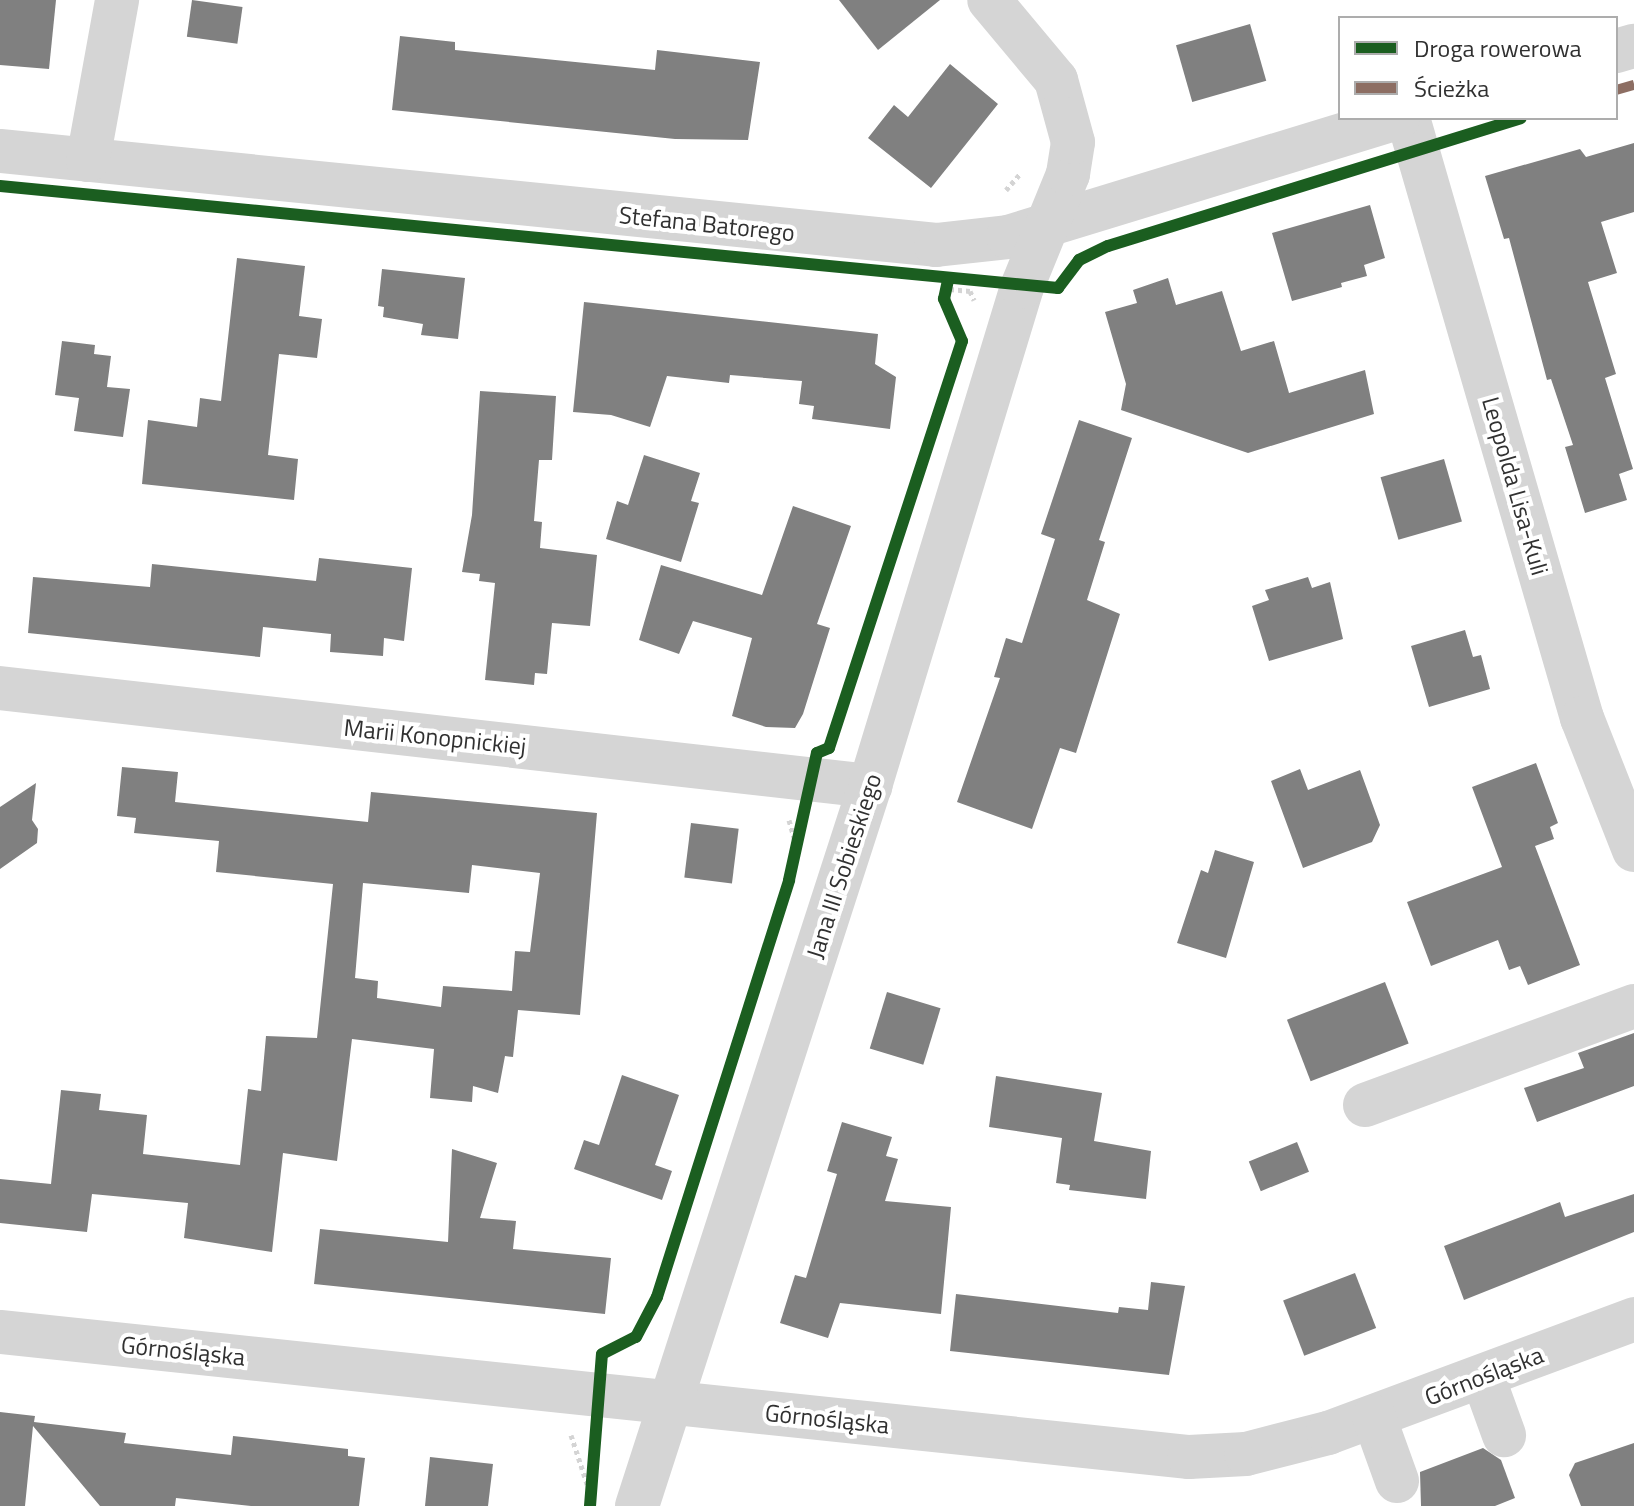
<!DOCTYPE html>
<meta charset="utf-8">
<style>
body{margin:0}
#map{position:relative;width:1634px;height:1506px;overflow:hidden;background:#fff;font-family:"Titillium Web",sans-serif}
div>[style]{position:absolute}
.building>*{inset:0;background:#808080;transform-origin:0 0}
.path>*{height:5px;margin-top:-2.5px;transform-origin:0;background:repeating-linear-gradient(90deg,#d4d4d4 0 4px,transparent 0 8px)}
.minor>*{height:44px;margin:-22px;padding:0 22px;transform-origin:22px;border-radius:22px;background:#d5d5d5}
.quiet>*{height:10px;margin-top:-5px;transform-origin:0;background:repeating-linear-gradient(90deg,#8d6e63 0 20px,transparent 0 30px)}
.cycleway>*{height:12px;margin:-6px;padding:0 6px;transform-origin:6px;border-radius:6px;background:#1b5e20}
span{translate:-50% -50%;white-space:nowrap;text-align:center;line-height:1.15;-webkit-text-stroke:8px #fff;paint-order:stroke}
.street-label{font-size:24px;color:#313131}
.legend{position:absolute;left:1338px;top:16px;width:280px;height:104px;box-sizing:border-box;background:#fff;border:2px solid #adadad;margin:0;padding:10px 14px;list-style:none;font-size:24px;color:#313131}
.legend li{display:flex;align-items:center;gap:16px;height:40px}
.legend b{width:40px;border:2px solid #adadad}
</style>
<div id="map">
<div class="building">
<div style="clip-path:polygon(0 0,56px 0,49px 69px,0 65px)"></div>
<div style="left:192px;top:0;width:51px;height:37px;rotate:8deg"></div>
<div style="clip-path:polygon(839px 0,940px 0,878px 50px)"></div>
<div style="left:1250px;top:24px;width:59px;height:77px;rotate:74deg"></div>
<div style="clip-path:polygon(400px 36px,455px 42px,455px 50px,655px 70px,657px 50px,760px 62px,748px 140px,675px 139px,392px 110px)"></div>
<div style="clip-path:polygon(950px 64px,998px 104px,931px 188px,868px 138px,894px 105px,908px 117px)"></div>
<div style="clip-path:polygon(1634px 143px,1634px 212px,1601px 222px,1617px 273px,1588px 282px,1616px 374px,1605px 378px,1633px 469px,1619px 474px,1627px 500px,1585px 513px,1565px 447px,1573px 445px,1551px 379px,1547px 380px,1509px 238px,1504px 239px,1485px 176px,1580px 149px,1586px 157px)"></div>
<div style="clip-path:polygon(1370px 205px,1385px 258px,1364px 265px,1367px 276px,1341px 283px,1342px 287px,1292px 301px,1272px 233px)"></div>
<div style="clip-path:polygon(237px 258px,305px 266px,299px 316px,322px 319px,317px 358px,279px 354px,268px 455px,298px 459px,294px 500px,142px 484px,148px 420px,197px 427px,200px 398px,221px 401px)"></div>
<div style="clip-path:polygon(382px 269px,465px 278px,458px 339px,421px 335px,423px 324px,383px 317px,384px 307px,378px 306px)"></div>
<div style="clip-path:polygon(1168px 278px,1176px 305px,1222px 291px,1241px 351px,1274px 341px,1289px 393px,1365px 370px,1374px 414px,1248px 453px,1121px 410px,1126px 384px,1105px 312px,1137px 303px,1133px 290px)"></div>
<div style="clip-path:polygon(584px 302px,878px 334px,875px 364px,896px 377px,890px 429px,812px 419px,814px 406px,799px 404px,802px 381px,730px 375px,729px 383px,667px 376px,650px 427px,611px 415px,573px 412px)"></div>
<div style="clip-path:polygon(62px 341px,95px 345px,94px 354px,111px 356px,107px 387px,130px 389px,123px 437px,74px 431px,79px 398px,55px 395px)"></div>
<div style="clip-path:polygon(480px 391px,556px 396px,552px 460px,539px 460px,534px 521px,542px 522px,540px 548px,597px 555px,590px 626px,552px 623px,547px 674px,535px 673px,534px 685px,485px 680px,495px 583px,479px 581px,480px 574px,462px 572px,472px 515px)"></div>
<div style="clip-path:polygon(1079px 420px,1132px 438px,1099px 540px,1105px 542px,1087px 600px,1120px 614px,1076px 753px,1060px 748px,1032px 829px,957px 802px,1000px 678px,994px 677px,1006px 638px,1022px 643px,1055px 539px,1041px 534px)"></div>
<div style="clip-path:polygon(644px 455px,700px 473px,691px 501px,699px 503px,681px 562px,606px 539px,617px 501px,628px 505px)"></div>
<div style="left:1444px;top:459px;width:65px;height:66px;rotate:74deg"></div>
<div style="clip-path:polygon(793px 506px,851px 526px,817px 624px,830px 628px,803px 714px,795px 728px,766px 727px,732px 716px,752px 638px,693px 621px,679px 654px,639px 640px,661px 565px,762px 595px)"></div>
<div style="clip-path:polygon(319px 558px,412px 568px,404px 641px,384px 638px,383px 656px,330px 652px,331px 634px,263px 627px,260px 657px,28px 633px,33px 577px,150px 587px,152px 564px,316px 581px)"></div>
<div style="clip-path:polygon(1308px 577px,1312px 588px,1330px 582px,1343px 639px,1269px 661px,1252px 606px,1269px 600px,1265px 590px)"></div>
<div style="clip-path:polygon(1465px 630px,1473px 657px,1481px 655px,1490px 689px,1429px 707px,1411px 646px)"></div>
<div style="clip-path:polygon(1536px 763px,1558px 823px,1550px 827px,1554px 839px,1535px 846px,1580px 965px,1528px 985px,1520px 966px,1509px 970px,1498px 940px,1431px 966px,1407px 902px,1502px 867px,1472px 787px)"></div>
<div style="clip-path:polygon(evenodd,122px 767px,178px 772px,175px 802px,368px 822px,371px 792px,597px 813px,580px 1015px,518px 1010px,513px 1057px,505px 1056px,498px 1093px,473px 1086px,472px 1102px,430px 1098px,434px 1049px,352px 1039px,337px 1161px,283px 1153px,272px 1252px,184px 1238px,188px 1203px,92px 1194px,87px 1232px,0 1223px,0 1179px,51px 1184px,61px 1090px,101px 1094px,99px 1110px,147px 1115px,143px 1154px,240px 1165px,248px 1089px,261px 1091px,266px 1036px,317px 1038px,333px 884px,216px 872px,219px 841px,134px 833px,136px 818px,117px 816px,122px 767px,472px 865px,540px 873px,530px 952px,515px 951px,512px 991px,443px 986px,441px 1007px,377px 998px,378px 981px,355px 978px,363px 883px,469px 893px,472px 865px)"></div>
<div style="clip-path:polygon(1300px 769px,1308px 790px,1360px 770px,1380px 825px,1372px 842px,1303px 868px,1271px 781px)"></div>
<div style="clip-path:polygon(36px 783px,32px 820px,38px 829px,37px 843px,0 869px,0 807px)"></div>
<div style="left:691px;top:823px;width:48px;height:55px;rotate:7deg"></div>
<div style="clip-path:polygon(1215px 850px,1254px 862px,1226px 958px,1177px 943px,1201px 870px,1208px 873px)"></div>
<div style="left:1385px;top:982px;width:66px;height:105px;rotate:69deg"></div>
<div style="left:887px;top:992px;width:56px;height:59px;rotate:17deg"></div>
<div style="clip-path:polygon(1634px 1033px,1634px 1086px,1537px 1122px,1524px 1088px,1584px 1068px,1578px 1053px)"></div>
<div style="clip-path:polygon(622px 1075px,679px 1095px,655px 1165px,672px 1171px,662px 1200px,574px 1169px,584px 1140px,599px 1145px)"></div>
<div style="clip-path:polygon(996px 1076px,1102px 1093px,1094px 1141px,1151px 1151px,1146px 1199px,1069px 1190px,1070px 1185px,1056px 1183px,1062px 1138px,989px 1127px)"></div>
<div style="clip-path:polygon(842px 1122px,892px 1137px,886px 1156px,898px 1159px,885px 1201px,951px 1207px,941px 1314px,840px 1303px,828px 1338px,780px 1323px,795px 1275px,806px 1278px,837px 1174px,827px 1171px)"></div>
<div style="left:1297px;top:1142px;width:32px;height:52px;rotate:68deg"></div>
<div style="clip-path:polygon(452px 1149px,497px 1163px,480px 1218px,516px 1221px,513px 1249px,611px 1258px,605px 1314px,314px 1284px,320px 1229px,448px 1242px)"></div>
<div style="clip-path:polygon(1634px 1194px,1634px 1232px,1464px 1300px,1444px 1246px,1560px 1202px,1565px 1217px)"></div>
<div style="left:1355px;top:1273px;width:59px;height:77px;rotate:69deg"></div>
<div style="clip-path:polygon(1151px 1282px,1185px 1286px,1169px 1375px,950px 1351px,956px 1294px,1118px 1313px,1119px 1307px,1148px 1310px)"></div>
<div style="clip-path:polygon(0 1412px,35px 1416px,34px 1422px,126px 1433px,124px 1443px,231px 1455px,233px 1436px,348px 1449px,348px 1456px,365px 1458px,359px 1506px,251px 1506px,176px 1498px,175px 1506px,100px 1506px,33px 1426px,25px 1506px,0 1506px)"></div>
<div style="clip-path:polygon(1634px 1443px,1634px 1506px,1581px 1506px,1569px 1475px,1575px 1463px)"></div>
<div style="clip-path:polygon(1483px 1448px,1501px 1460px,1515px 1498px,1495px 1506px,1421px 1506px,1420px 1472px)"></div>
<div style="clip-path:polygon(430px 1457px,493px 1464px,488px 1506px,425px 1506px)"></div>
</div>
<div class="path">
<div style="left:1006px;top:190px;width:21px;rotate:-49deg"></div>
<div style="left:950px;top:289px;width:20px;rotate:6deg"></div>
<div style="left:970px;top:291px;width:10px;rotate:66deg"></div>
<div style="left:789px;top:820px;width:29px;rotate:74deg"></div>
<div style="left:571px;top:1435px;width:67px;rotate:71.8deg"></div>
</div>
<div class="minor">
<div style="left:1616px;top:51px;width:19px;rotate:-16deg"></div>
<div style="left:1408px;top:118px;width:625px;rotate:73.83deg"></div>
<div style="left:1582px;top:718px;width:142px;rotate:68.5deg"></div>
<div style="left:0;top:151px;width:941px;rotate:5.73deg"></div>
<div style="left:936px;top:245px;width:72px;rotate:-6.3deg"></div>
<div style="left:1008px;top:237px;width:408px;rotate:-17deg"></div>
<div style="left:88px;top:160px;width:163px;rotate:-79.7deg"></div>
<div style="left:0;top:688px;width:876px;rotate:6.43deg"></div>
<div style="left:1365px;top:1105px;width:287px;rotate:-20.2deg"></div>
<div style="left:0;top:1332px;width:1196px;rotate:6deg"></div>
<div style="left:1189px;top:1457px;width:57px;rotate:-3deg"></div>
<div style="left:1246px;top:1454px;width:85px;rotate:-14.4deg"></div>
<div style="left:1328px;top:1433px;width:327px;rotate:-20.4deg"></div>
<div style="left:1483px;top:1377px;width:62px;rotate:70.1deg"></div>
<div style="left:1374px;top:1417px;width:68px;rotate:70.2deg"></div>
<div style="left:637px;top:1506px;width:757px;rotate:-72.07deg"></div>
<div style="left:870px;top:786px;width:522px;rotate:-73.06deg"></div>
<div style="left:1022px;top:287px;width:122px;rotate:-67.8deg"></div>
<div style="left:1068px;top:174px;width:32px;rotate:-81deg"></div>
<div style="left:1073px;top:142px;width:64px;rotate:-105.3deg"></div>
<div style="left:1056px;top:80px;width:104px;rotate:-129.9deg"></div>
</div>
<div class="quiet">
<div style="left:1616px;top:90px;width:19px;rotate:-16deg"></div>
</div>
<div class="cycleway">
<div style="left:0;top:186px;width:1063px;rotate:5.51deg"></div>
<div style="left:1058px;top:288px;width:35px;rotate:-53deg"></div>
<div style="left:1079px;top:260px;width:32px;rotate:-26deg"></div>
<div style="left:1108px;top:246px;width:432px;rotate:-17.2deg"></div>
<div style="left:590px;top:1506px;width:152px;rotate:-85.5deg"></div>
<div style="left:602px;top:1354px;width:38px;rotate:-27deg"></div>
<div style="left:636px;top:1337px;width:45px;rotate:-62.3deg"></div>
<div style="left:657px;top:1297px;width:437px;rotate:-72.4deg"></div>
<div style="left:789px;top:880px;width:130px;rotate:-77.6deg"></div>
<div style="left:817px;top:753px;width:13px;rotate:-23deg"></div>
<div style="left:829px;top:748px;width:428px;rotate:-71.9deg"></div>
<div style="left:962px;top:341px;width:46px;rotate:-113.2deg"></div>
<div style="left:944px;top:299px;width:19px;rotate:-78deg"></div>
</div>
<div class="street-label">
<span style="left:707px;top:224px;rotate:6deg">Stefana Batorego</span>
<span style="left:1515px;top:486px;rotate:74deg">Leopolda Lisa-Kuli</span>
<span style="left:435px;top:737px;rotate:6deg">Marii Konopnickiej</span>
<span style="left:844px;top:866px;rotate:-72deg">Jana III Sobieskiego</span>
<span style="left:183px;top:1351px;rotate:6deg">Górnośląska</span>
<span style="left:1484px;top:1376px;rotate:-21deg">Górnośląska</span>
<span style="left:827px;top:1419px;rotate:6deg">Górnośląska</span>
</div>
<ul class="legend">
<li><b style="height:10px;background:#1b5e20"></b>Droga rowerowa</li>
<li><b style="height:10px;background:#8d6e63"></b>Ścieżka</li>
</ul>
</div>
